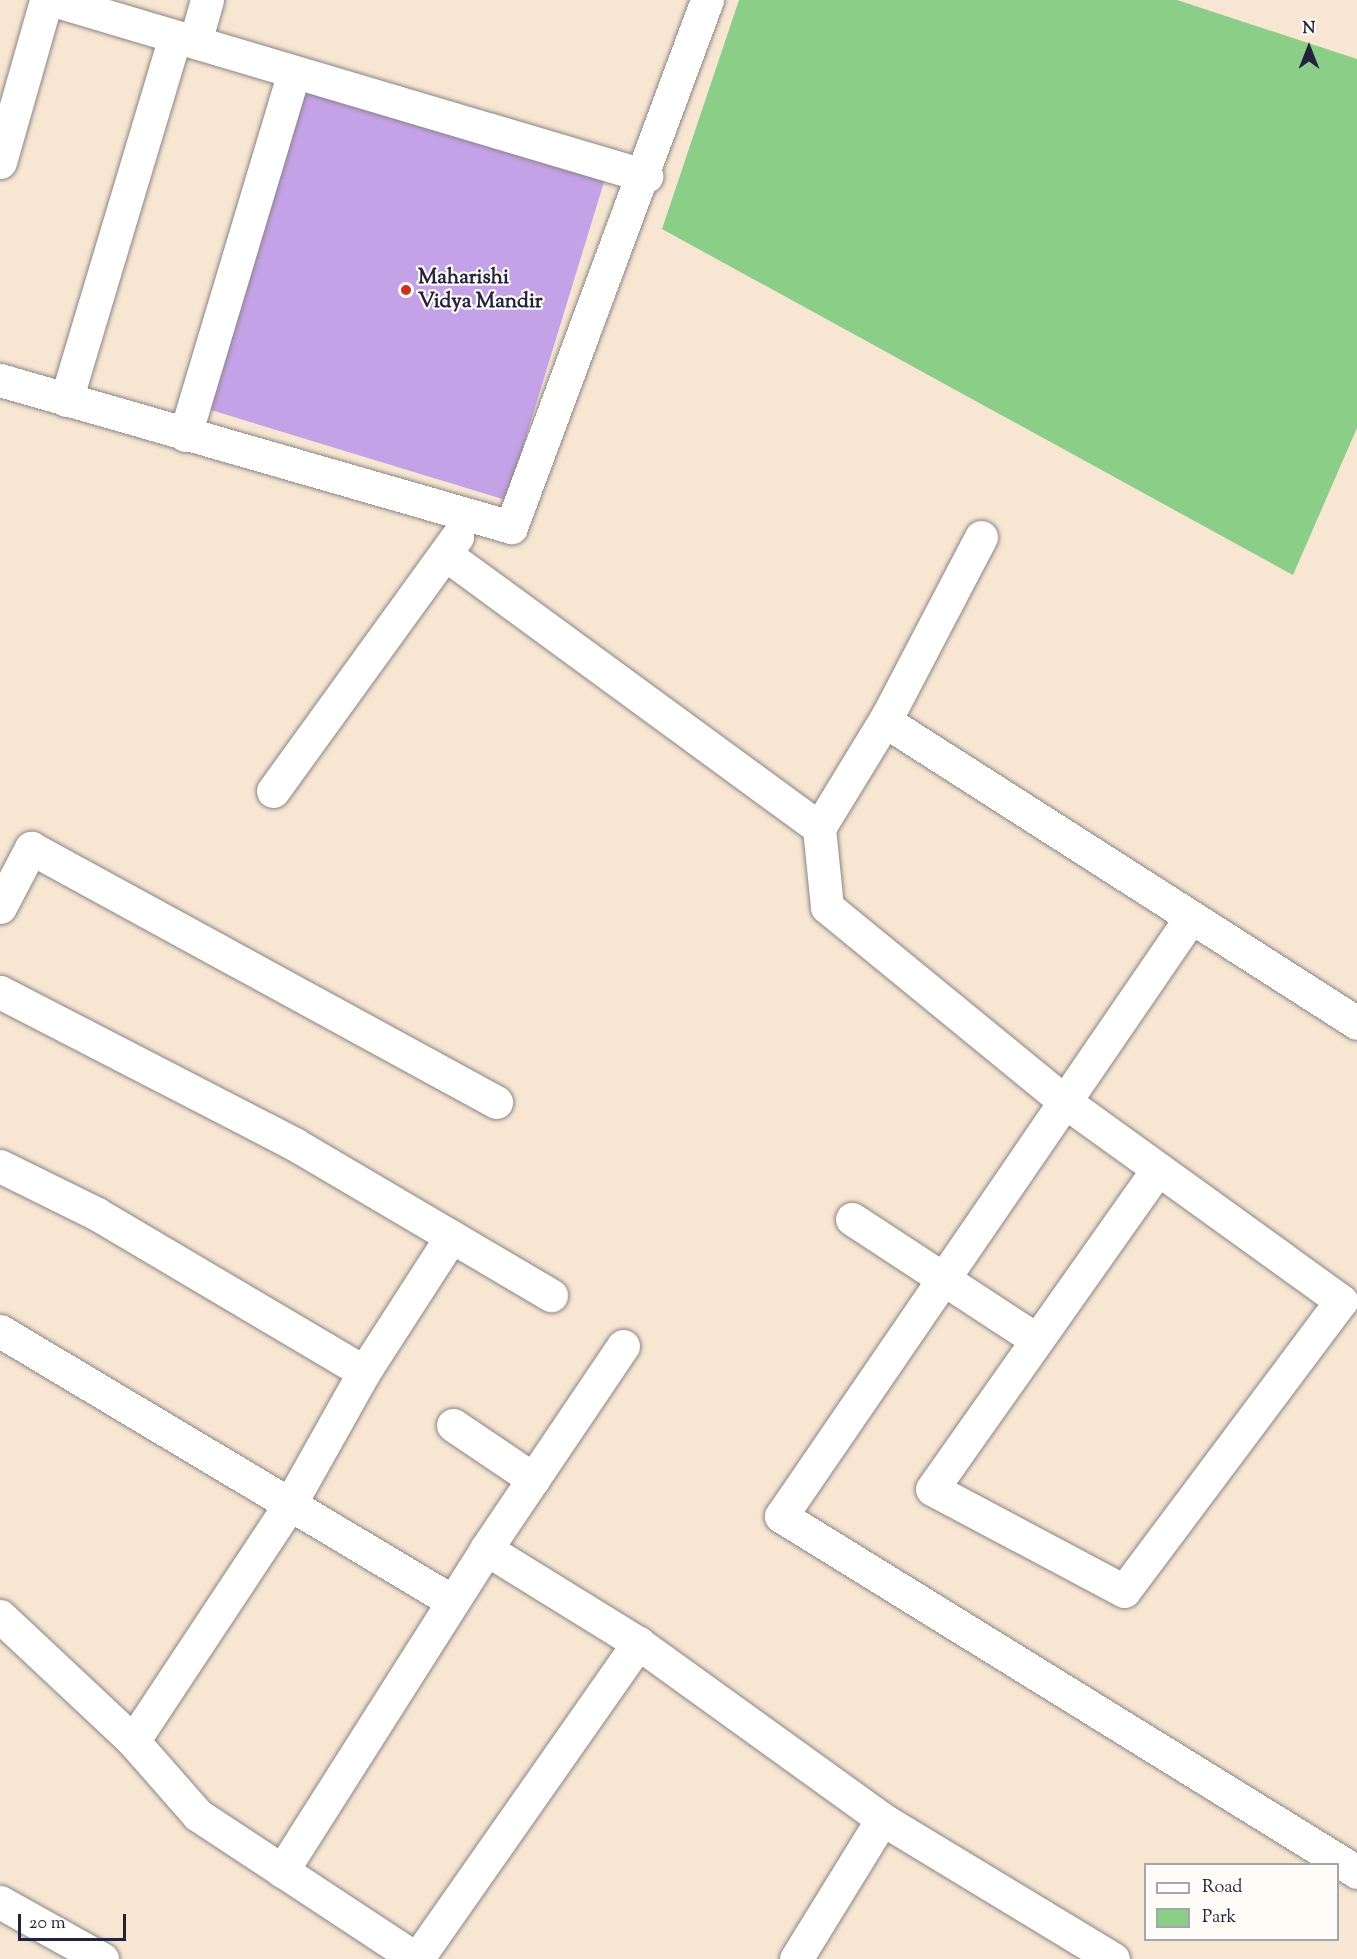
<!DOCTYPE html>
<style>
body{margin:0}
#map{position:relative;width:1357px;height:1959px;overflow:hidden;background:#f7e6d1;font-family:"Sorts Mill Goudy",serif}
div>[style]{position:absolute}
.green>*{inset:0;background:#8ace88}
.building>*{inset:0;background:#c4a2e7;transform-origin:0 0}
.roads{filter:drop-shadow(0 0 2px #8c8486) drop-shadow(0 0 2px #8c8486)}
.minor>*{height:33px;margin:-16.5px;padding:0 16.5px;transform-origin:16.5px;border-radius:16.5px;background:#fff}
.dots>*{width:16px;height:16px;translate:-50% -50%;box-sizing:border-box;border:3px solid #fdfcf7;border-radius:50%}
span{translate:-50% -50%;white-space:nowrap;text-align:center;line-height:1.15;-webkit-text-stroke:4.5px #fdfcf7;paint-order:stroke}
.poi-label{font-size:21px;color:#22223b;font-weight:700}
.left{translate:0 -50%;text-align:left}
.legend{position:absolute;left:1144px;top:1863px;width:195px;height:78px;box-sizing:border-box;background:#fdfcf7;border:2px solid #a5a5ac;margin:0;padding:8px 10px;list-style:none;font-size:18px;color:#22223b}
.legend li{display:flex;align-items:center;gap:12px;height:30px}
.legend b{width:30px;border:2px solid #a5a5ac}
.north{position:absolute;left:1279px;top:18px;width:60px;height:60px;-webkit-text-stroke:4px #fdfcf7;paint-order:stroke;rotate:0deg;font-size:16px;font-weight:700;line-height:24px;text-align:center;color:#22223b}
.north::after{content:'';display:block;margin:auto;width:21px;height:27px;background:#22223b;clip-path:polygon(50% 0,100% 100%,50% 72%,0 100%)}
.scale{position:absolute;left:18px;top:1914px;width:108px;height:27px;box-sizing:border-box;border:3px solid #22223b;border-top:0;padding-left:8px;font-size:18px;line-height:21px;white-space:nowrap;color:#22223b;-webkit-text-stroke:4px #fdfcf7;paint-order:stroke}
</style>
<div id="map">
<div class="green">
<div style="clip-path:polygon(739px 0,1177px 0,1357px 59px,1357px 428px,1293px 575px,662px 229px)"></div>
</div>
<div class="building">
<div style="left:305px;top:79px;width:316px;height:344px;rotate:17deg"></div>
</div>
<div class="roads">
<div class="minor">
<div style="left:53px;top:0;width:619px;rotate:16.53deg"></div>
<div style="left:195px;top:42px;width:44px;rotate:-74.1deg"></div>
<div style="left:0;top:162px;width:168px;rotate:-74.1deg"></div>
<div style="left:0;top:380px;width:532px;rotate:16.05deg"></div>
<div style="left:511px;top:527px;width:562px;rotate:-69.6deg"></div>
<div style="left:66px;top:400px;width:379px;rotate:-73.3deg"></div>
<div style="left:185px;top:435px;width:379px;rotate:-73.3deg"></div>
<div style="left:981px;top:537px;width:208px;rotate:117.6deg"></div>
<div style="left:885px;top:721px;width:560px;rotate:32.61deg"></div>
<div style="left:445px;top:554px;width:464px;rotate:36.2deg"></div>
<div style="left:819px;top:828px;width:79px;rotate:84.2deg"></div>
<div style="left:827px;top:907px;width:306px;rotate:39.3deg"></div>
<div style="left:1064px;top:1101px;width:342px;rotate:35.8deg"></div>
<div style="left:1341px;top:1301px;width:362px;rotate:126.8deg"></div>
<div style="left:1124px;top:1591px;width:217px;rotate:-152deg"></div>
<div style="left:932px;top:1489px;width:388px;rotate:-54.8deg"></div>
<div style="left:273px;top:791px;width:314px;rotate:-54.1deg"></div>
<div style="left:819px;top:828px;width:132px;rotate:-58.6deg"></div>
<div style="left:0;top:907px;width:67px;rotate:-62.3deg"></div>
<div style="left:31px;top:848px;width:530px;rotate:28.64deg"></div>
<div style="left:1189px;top:920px;width:722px;rotate:124.39deg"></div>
<div style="left:781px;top:1516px;width:677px;rotate:31.72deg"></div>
<div style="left:0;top:992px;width:333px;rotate:27.3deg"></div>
<div style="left:296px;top:1145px;width:296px;rotate:30.5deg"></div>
<div style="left:0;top:1166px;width:108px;rotate:26.3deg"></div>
<div style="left:97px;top:1214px;width:310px;rotate:30.6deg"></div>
<div style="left:364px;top:1372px;width:151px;rotate:119.3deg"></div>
<div style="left:290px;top:1504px;width:284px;rotate:123.5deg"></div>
<div style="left:852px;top:1219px;width:217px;rotate:33.2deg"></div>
<div style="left:0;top:1331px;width:527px;rotate:30.85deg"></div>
<div style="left:364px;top:1372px;width:161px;rotate:-57.2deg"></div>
<div style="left:453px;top:1425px;width:97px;rotate:34deg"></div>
<div style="left:486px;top:1549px;width:245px;rotate:-56deg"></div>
<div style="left:0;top:1616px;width:183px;rotate:43.2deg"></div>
<div style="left:133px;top:1741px;width:98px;rotate:48.7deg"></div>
<div style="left:198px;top:1815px;width:261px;rotate:33.4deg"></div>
<div style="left:282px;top:1871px;width:381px;rotate:-57.6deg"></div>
<div style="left:486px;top:1549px;width:179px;rotate:31.7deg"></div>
<div style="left:638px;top:1643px;width:301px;rotate:35.8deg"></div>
<div style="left:882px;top:1819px;width:270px;rotate:31.2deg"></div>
<div style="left:0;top:1902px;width:117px;rotate:29.2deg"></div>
<div style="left:417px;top:1959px;width:386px;rotate:-55deg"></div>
<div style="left:796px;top:1959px;width:164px;rotate:-58.4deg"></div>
</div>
</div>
<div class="dots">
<div style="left:406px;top:290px;background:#c8321e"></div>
</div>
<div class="poi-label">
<span class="left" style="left:418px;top:290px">Maharishi<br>Vidya Mandir</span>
</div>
<ul class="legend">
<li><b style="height:8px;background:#fff"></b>Road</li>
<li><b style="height:16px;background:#8ace88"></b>Park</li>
</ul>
<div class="north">N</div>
<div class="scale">20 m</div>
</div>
